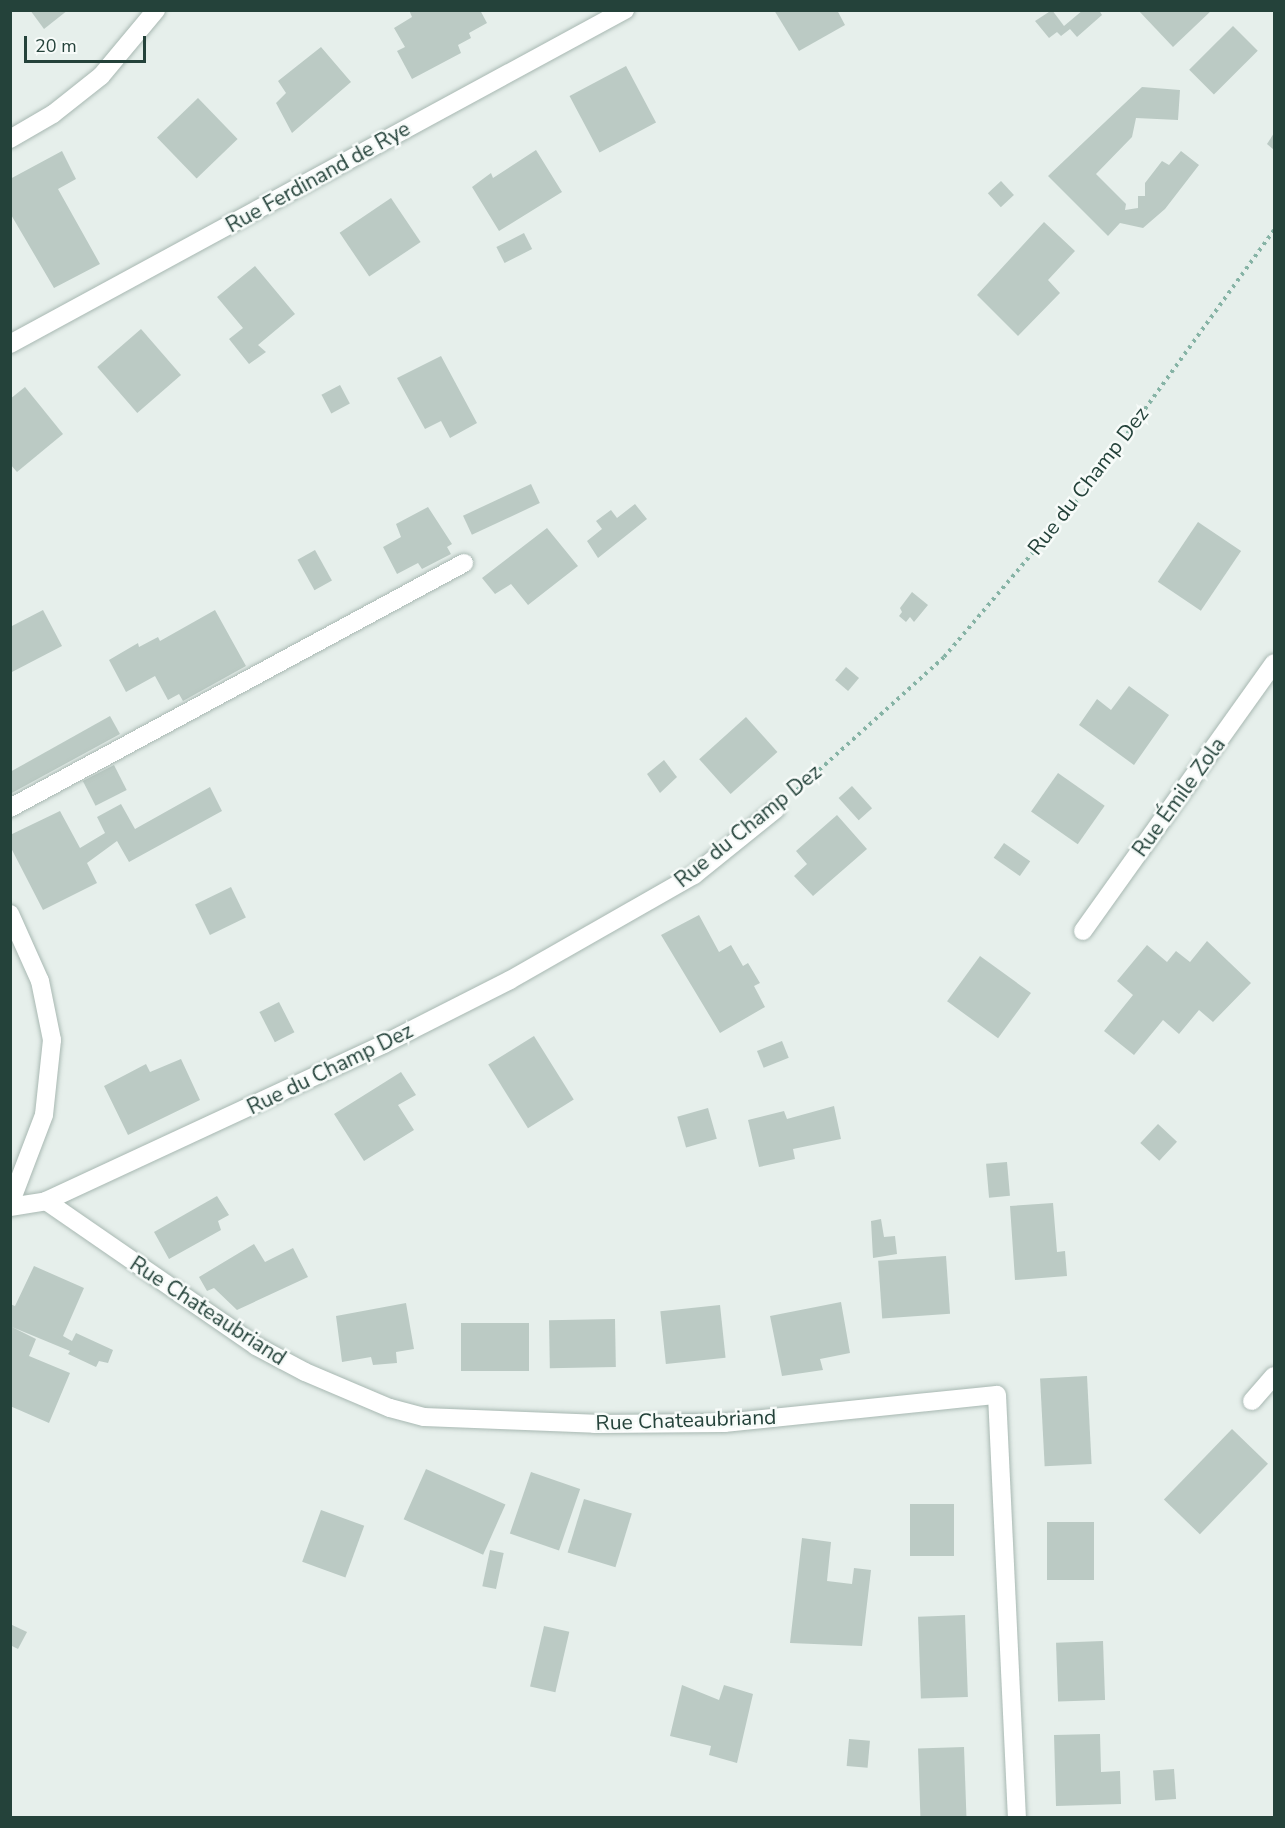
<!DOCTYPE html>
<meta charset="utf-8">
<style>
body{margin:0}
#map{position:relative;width:1285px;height:1828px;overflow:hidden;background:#e6efeb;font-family:"Nunito Sans",sans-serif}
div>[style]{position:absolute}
.building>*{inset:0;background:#bbcac4;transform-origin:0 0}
.path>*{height:4px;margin-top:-2px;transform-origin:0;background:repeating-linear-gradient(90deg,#86b3a5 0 3px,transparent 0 7.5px)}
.roads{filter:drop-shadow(0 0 2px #a8b8b2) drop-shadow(0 0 2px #a8b8b2)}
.minor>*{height:18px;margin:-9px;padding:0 9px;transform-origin:9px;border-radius:9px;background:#fff}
span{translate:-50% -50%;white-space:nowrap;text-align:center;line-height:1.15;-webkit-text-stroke:5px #f7fbf9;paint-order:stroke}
.street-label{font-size:21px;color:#24423a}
.frame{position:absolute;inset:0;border:12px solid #24423a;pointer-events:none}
.scale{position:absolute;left:24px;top:36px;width:122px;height:27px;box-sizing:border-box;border:3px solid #24423a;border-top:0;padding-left:8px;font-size:18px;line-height:21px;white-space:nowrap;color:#24423a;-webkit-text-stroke:4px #f7fbf9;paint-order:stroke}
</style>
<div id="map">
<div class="building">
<div style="clip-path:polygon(30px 10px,68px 10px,44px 29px)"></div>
<div style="clip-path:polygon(409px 10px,480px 10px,487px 23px,469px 33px,471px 38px,458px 45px,461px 53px,412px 79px,397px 51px,405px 47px,394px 28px,412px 17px)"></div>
<div style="clip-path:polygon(774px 10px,837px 10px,845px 25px,799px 51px)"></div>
<div style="clip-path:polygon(1052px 10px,1064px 26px,1083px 10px,1099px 10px,1102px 15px,1077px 37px,1070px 29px,1061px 36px,1057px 32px,1049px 38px,1035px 21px)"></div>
<div style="clip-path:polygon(1138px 10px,1212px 10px,1173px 47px)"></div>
<div style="left:1233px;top:26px;width:35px;height:62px;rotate:45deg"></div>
<div style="clip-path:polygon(321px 47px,351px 82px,292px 133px,276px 103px,286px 93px,278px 81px)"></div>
<div style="left:626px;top:66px;width:64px;height:64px;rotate:62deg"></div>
<div style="clip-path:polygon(1142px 87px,1180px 90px,1178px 120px,1136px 118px,1132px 137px,1096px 174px,1126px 204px,1125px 210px,1138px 208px,1138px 196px,1145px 196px,1145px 183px,1162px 161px,1169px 165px,1181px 151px,1199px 165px,1165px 209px,1143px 228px,1120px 223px,1108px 236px,1048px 176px)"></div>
<div style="left:198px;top:98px;width:57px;height:57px;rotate:46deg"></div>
<div style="clip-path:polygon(1274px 133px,1274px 150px,1267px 144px)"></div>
<div style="clip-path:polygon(536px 150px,562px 192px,499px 231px,472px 187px,491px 173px,493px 178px)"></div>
<div style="clip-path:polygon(62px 151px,76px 179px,58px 189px,100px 264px,54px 288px,10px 213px,10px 179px)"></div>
<div style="left:1001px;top:181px;width:19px;height:18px;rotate:47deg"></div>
<div style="left:391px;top:198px;width:53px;height:62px;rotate:56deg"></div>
<div style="clip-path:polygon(1044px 222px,1075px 251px,1048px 280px,1060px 293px,1018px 336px,977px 295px)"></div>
<div style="left:524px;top:233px;width:18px;height:31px;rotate:63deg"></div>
<div style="clip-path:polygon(255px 266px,295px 314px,258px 345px,266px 352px,249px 364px,229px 339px,243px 328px,217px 297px)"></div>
<div style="left:141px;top:329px;width:61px;height:58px;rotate:49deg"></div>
<div style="clip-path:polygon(441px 356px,477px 423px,450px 438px,441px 421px,425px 429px,397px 378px)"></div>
<div style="left:340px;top:385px;width:21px;height:21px;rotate:62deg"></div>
<div style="clip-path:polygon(25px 387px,63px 434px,17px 472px,10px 464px,10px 399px)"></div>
<div style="left:531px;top:484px;width:21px;height:75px;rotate:65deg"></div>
<div style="clip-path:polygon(635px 504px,647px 519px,598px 558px,587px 541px,602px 529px,596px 521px,611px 510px,617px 518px)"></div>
<div style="clip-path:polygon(428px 507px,452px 544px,447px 547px,451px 554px,422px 569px,418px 563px,397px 574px,383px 547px,401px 537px,396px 524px)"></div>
<div style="left:1198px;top:522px;width:52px;height:72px;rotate:34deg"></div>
<div style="clip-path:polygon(547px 528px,578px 566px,528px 605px,511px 584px,495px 594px,482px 578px)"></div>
<div style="left:315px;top:550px;width:35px;height:20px;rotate:61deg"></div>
<div style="clip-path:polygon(912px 592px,928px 605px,914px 622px,910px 617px,906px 622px,899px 616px,902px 612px,900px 608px)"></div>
<div style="clip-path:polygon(43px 610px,62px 646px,10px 673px,10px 627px)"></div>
<div style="clip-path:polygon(215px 610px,246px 666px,183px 701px,179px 694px,168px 700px,155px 676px,126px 692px,109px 660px,138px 643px,139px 647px,158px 637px,160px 641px)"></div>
<div style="left:846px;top:667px;width:17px;height:17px;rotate:40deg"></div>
<div style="clip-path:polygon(1129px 686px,1169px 715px,1134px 765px,1079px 725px,1097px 699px,1111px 710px)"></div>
<div style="clip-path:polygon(110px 716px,120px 734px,10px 794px,10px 772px)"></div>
<div style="left:746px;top:717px;width:47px;height:63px;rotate:48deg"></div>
<div style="clip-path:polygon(664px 760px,677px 777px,660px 793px,647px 774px)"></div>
<div style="left:114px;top:765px;width:28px;height:35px;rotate:63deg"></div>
<div style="left:1058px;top:773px;width:57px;height:47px;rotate:35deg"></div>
<div style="left:852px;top:786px;width:30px;height:18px;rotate:48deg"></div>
<div style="clip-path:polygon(210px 787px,222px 811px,129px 862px,117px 841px,87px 863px,97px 883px,43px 910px,10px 846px,10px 835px,60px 811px,80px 848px,105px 833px,97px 817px,121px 804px,135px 829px)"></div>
<div style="clip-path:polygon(837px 815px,867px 849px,813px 896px,794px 876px,807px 864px,796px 851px)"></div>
<div style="left:1004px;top:843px;width:32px;height:18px;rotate:35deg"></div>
<div style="left:231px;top:887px;width:34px;height:40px;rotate:64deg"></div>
<div style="clip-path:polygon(699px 915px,719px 952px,731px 945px,743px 966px,748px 963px,760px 983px,754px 986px,765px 1007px,720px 1033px,661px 935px)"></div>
<div style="clip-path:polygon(1207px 941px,1251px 983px,1213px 1022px,1199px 1010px,1179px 1034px,1163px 1020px,1134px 1055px,1104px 1031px,1133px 995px,1117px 981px,1147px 945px,1167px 962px,1176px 951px,1190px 962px)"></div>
<div style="left:980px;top:956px;width:63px;height:56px;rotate:36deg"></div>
<div style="left:279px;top:1002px;width:34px;height:22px;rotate:63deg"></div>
<div style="left:534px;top:1036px;width:75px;height:54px;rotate:58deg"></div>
<div style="left:782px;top:1041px;width:18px;height:27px;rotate:68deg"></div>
<div style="clip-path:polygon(181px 1059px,200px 1100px,128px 1135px,104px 1086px,146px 1064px,150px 1072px)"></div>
<div style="clip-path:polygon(401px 1072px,416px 1095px,398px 1105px,414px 1130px,364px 1161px,334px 1114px)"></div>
<div style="clip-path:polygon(834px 1106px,841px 1139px,793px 1149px,795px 1159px,759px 1167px,748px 1120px,784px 1111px,787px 1119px)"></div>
<div style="left:708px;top:1108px;width:32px;height:32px;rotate:74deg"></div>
<div style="left:1158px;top:1124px;width:26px;height:26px;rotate:43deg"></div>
<div style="left:1007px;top:1162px;width:34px;height:21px;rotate:85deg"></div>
<div style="clip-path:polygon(217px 1196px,229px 1215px,218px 1221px,221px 1230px,169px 1259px,154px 1232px)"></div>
<div style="clip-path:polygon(1053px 1203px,1057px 1252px,1065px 1251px,1067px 1276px,1015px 1280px,1010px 1206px)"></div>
<div style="clip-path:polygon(881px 1219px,884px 1237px,895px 1236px,897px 1254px,873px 1258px,871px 1221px)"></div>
<div style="clip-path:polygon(254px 1244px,265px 1262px,293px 1248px,308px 1277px,237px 1310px,214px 1288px,207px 1291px,199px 1277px)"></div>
<div style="left:946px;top:1256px;width:58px;height:68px;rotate:86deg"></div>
<div style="clip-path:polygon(34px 1266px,84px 1288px,63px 1336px,72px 1341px,76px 1333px,113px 1350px,108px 1363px,99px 1361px,96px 1367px,68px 1354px,70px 1351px,12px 1327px,36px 1339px,29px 1356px,70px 1373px,49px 1423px,10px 1406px,10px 1304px,15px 1306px)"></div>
<div style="clip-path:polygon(841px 1302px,850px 1353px,820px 1359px,823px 1370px,782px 1376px,770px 1316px)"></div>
<div style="clip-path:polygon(406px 1303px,414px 1349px,396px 1352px,397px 1363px,373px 1365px,371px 1357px,342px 1362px,336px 1316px)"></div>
<div style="left:720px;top:1305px;width:53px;height:60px;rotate:84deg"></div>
<div style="left:615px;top:1319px;width:48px;height:66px;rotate:89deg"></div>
<div style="left:529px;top:1323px;width:48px;height:68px;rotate:90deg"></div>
<div style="left:1087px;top:1376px;width:88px;height:47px;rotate:87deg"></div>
<div style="left:1232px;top:1429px;width:50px;height:98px;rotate:44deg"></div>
<div style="left:426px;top:1469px;width:87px;height:55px;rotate:24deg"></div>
<div style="left:531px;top:1472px;width:52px;height:65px;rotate:19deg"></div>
<div style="left:584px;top:1499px;width:50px;height:56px;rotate:17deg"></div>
<div style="left:910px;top:1504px;width:44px;height:52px"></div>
<div style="left:321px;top:1510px;width:46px;height:55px;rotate:20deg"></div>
<div style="left:1047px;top:1522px;width:47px;height:58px"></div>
<div style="clip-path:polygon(802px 1538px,831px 1542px,827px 1581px,852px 1584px,854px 1568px,871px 1570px,862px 1646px,790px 1643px)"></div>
<div style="left:490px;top:1550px;width:14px;height:37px;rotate:12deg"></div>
<div style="left:965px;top:1615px;width:82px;height:47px;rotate:88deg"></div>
<div style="clip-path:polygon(10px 1624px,27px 1632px,18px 1649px,10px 1645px)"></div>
<div style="left:544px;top:1626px;width:26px;height:62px;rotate:13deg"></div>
<div style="left:1103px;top:1641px;width:59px;height:47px;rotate:88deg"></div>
<div style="clip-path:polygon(682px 1685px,719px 1700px,724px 1685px,753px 1694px,737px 1763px,709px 1755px,711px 1746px,670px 1736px)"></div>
<div style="clip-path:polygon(1100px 1734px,1101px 1772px,1120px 1771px,1121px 1804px,1056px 1806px,1054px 1735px)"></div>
<div style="left:849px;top:1739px;width:21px;height:27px;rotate:5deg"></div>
<div style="left:964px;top:1747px;width:70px;height:46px;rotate:88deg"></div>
<div style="left:1174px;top:1769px;width:30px;height:21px;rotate:86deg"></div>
</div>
<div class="path">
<div style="left:797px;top:790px;width:198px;rotate:-42.1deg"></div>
<div style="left:944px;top:657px;width:222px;rotate:-49.6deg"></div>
<div style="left:1088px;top:488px;width:318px;rotate:-54.2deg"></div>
</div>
<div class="roads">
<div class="minor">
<div style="left:10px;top:139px;width:50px;rotate:-30.2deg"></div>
<div style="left:53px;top:114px;width:61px;rotate:-38.4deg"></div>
<div style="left:101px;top:76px;width:86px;rotate:-50.2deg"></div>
<div style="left:10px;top:344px;width:700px;rotate:-28.51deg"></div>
<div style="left:10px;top:808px;width:516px;rotate:-28.35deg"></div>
<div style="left:10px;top:914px;width:73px;rotate:65.9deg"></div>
<div style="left:40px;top:981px;width:60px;rotate:78.5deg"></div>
<div style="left:52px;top:1040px;width:75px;rotate:96.1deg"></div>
<div style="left:44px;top:1115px;width:95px;rotate:110.9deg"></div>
<div style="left:1083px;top:931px;width:329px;rotate:-54.5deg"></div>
<div style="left:46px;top:1201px;width:373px;rotate:-24.9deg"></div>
<div style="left:384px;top:1044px;width:141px;rotate:-26.9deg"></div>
<div style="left:510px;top:980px;width:212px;rotate:-29.7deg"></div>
<div style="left:694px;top:875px;width:105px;rotate:-38.8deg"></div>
<div style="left:10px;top:1207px;width:36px;rotate:-9deg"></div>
<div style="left:46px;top:1201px;width:255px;rotate:34.6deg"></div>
<div style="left:256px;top:1346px;width:55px;rotate:28deg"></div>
<div style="left:305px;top:1372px;width:92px;rotate:23deg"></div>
<div style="left:390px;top:1408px;width:35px;rotate:15deg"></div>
<div style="left:424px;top:1417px;width:171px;rotate:2.3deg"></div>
<div style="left:595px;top:1424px;width:129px;rotate:-0.4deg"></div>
<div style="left:724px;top:1423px;width:274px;rotate:-5.9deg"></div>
<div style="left:997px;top:1395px;width:423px;rotate:87.3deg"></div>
<div style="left:1252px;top:1401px;width:33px;rotate:-49deg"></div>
</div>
</div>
<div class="street-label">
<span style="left:318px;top:177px;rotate:-29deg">Rue Ferdinand de Rye</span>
<span style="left:1088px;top:481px;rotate:-52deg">Rue du Champ Dez</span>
<span style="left:1179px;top:797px;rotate:-54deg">Rue Émile Zola</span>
<span style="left:748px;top:826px;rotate:-39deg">Rue du Champ Dez</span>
<span style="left:330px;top:1069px;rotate:-26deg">Rue du Champ Dez</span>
<span style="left:208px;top:1311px;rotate:33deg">Rue Chateaubriand</span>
<span style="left:686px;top:1420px;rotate:-2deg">Rue Chateaubriand</span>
</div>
<div class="frame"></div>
<div class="scale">20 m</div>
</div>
